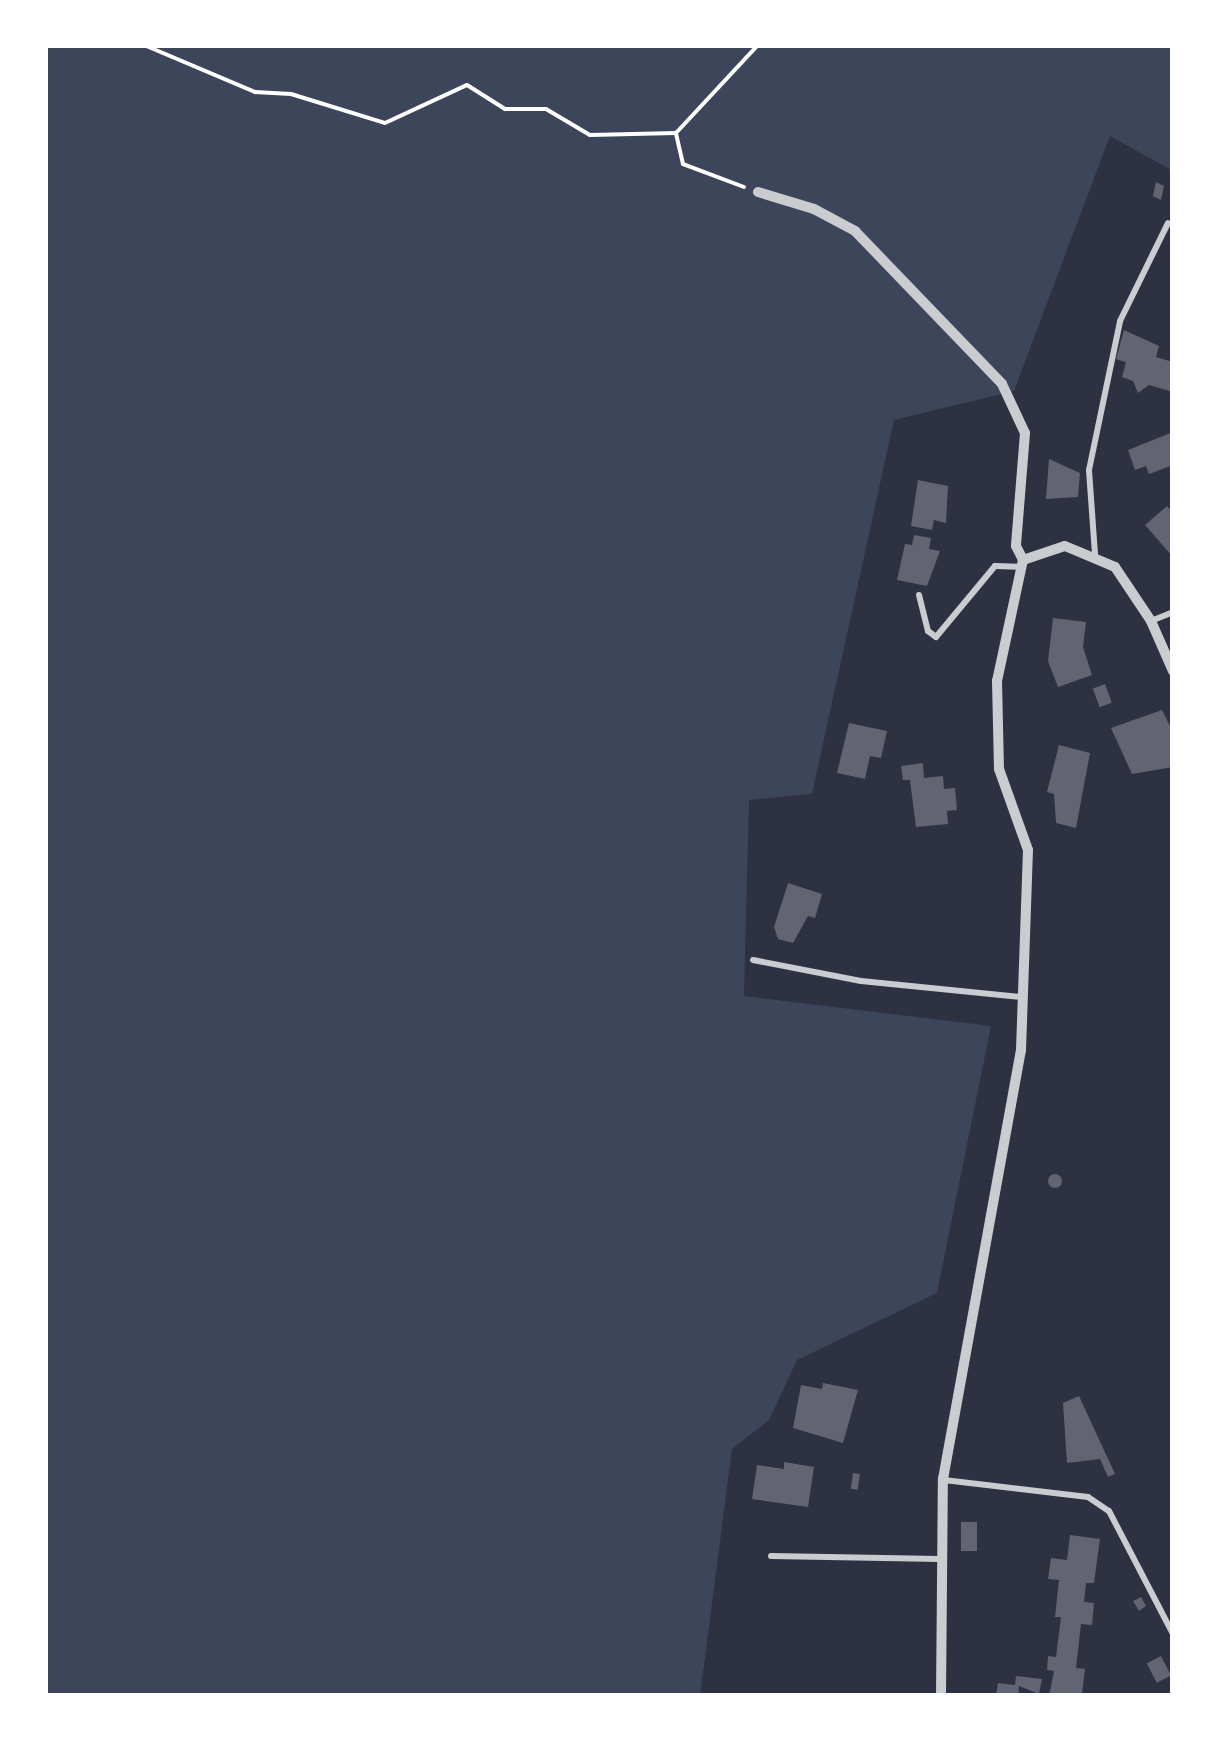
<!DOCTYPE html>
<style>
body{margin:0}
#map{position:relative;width:1218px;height:1741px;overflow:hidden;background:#2d3142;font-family:"Fira Sans Condensed",sans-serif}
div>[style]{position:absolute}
.green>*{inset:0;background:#3c4559}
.building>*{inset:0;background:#626471;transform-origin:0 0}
.round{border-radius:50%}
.path>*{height:4px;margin:-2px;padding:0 2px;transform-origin:2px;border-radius:2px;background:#fff}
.service>*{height:6px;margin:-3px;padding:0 3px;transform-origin:3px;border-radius:3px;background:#caccd0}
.minor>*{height:10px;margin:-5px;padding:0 5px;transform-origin:5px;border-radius:5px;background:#caccd0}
span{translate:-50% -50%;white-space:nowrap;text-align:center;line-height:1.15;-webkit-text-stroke:8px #fff;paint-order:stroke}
.frame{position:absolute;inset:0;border:48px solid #fff;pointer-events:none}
</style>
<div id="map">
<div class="green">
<div style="clip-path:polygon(45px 45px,1173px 45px,1173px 171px,1110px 136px,1014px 391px,894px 420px,812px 794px,749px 800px,744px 996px,991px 1026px,937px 1293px,797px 1360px,769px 1420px,732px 1449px,700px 1696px,45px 1696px)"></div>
</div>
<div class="building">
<div style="clip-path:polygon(1156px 182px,1164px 186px,1161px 200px,1153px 196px)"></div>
<div style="clip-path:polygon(1124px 330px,1159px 346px,1156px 357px,1173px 362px,1173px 392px,1149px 385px,1138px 393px,1133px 381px,1122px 377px,1126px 362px,1116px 359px)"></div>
<div style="clip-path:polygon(1173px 432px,1173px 465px,1149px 474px,1146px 466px,1135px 470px,1128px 450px)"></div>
<div style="clip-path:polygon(1049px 459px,1080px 473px,1078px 497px,1046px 499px)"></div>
<div style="clip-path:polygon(918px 480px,948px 486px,946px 523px,934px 520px,932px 530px,911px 526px)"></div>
<div style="clip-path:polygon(1167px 506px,1173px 513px,1173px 557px,1145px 525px)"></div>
<div style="clip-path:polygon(914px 535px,931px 538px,929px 549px,940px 551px,927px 586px,897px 580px,905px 544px,912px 545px)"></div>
<div style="clip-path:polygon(1053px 618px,1086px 622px,1083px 647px,1092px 675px,1058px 687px,1048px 661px)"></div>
<div style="left:1105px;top:684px;width:20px;height:13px;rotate:70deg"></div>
<div style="clip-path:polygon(1162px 710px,1173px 732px,1173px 767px,1132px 774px,1111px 728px)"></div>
<div style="clip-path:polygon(849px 723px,887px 731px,881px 758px,870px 756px,865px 779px,837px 773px)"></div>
<div style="clip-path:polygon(1059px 745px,1090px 753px,1076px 828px,1056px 823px,1054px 794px,1047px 792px)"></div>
<div style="clip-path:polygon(923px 763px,924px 778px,943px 776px,944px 789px,955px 788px,957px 810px,947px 811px,948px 824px,916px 827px,910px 780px,903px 780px,901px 766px)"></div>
<div style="clip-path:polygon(788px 883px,822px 894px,815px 918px,808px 916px,793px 943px,778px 939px,774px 927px)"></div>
<div class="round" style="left:1048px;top:1174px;width:14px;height:14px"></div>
<div style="clip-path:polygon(823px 1383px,858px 1390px,843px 1443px,793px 1428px,801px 1385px,822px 1389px)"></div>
<div style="clip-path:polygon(1079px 1396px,1115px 1474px,1108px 1477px,1100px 1459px,1067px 1463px,1063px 1403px)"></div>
<div style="clip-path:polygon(784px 1462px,814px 1467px,808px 1507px,752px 1499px,757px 1465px,784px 1469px)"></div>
<div style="left:853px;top:1473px;width:7px;height:16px;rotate:8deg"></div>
<div style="left:961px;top:1522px;width:16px;height:29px"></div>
<div style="clip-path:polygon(1070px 1535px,1100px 1539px,1094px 1583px,1086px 1583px,1084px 1602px,1094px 1603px,1092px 1625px,1081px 1624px,1076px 1668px,1085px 1669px,1082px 1693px,1049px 1696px,1054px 1671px,1047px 1670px,1048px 1656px,1056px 1657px,1061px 1617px,1055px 1617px,1059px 1580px,1048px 1579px,1051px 1558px,1067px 1560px)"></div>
<div style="clip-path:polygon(1141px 1597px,1146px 1606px,1139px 1611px,1133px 1601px)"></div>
<div style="left:1161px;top:1656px;width:22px;height:16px;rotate:63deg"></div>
<div style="clip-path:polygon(1016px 1676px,1042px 1679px,1039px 1694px,1019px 1686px,1018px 1696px,996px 1696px,998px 1683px,1015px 1685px)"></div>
</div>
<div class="path">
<div style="left:144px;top:45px;width:121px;rotate:22.9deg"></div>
<div style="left:255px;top:92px;width:36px;rotate:3deg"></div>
<div style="left:291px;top:94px;width:98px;rotate:17.1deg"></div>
<div style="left:385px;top:123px;width:90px;rotate:-24.9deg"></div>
<div style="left:467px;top:85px;width:45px;rotate:32.3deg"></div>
<div style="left:505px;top:109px;width:41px"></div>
<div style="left:546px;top:109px;width:51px;rotate:30.6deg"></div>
<div style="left:590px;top:135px;width:86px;rotate:-1.3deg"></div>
<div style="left:744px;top:187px;width:65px;rotate:-159.3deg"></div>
<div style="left:683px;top:164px;width:32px;rotate:-103deg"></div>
<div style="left:676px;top:133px;width:120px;rotate:-47deg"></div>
</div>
<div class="service">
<div style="left:1095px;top:554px;width:84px;rotate:-94.1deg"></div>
<div style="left:1089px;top:470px;width:152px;rotate:-78.2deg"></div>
<div style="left:1120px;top:321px;width:109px;rotate:-63.9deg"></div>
<div style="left:919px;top:595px;width:37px;rotate:76deg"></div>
<div style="left:928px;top:631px;width:10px;rotate:37deg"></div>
<div style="left:936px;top:637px;width:92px;rotate:-50.3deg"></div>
<div style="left:995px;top:566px;width:24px;rotate:2deg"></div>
<div style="left:1151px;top:621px;width:24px;rotate:-22deg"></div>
<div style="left:753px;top:960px;width:110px;rotate:11deg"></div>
<div style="left:861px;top:981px;width:162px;rotate:5.7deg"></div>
<div style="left:944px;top:1480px;width:145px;rotate:6.7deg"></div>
<div style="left:1088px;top:1497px;width:25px;rotate:34deg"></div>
<div style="left:1109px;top:1511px;width:139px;rotate:62.5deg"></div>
<div style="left:771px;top:1556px;width:168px;rotate:1deg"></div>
</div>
<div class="minor">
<div style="left:758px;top:192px;width:59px;rotate:16.9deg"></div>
<div style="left:814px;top:209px;width:47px;rotate:28.2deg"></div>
<div style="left:855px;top:231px;width:212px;rotate:46.1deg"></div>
<div style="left:1002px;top:384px;width:54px;rotate:64.9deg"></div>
<div style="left:1025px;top:433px;width:113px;rotate:94.6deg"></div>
<div style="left:1016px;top:546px;width:16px;rotate:63deg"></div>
<div style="left:1023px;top:560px;width:44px;rotate:-18.4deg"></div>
<div style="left:1065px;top:546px;width:54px;rotate:22.8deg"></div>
<div style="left:1115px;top:567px;width:65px;rotate:56.3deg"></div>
<div style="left:1151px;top:621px;width:55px;rotate:66.3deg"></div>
<div style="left:941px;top:1696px;width:217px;rotate:-89.5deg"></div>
<div style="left:943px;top:1479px;width:436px;rotate:-79.7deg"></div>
<div style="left:1021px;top:1050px;width:200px;rotate:-88deg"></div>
<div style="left:1028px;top:850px;width:86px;rotate:-109.7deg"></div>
<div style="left:999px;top:769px;width:88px;rotate:-91.3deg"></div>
<div style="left:997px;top:681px;width:124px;rotate:-77.9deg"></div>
</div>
<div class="frame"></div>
</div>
